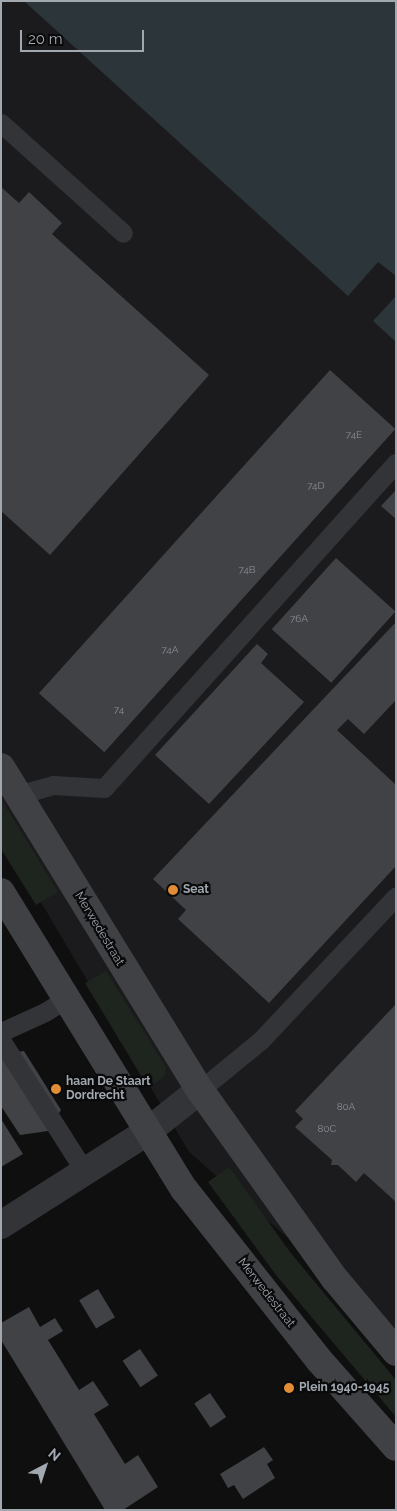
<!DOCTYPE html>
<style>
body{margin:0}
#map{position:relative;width:397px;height:1511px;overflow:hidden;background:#0f0f10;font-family:Raleway,sans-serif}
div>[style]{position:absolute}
.built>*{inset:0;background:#1b1b1d}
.green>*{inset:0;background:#1e241e}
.water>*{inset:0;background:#2c353a}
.building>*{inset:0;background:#404246;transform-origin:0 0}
.service>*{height:19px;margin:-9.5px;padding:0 9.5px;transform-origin:9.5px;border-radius:9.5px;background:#323437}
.minor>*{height:28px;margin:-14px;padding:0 14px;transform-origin:14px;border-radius:14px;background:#323437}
.secondary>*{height:28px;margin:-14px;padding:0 14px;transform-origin:14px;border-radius:14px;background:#3f4145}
.dots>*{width:14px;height:14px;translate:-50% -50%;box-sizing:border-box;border:2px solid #0a0a0b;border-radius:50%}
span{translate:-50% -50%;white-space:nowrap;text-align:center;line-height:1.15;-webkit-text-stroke:4.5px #0a0a0b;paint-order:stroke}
.number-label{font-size:10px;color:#898e96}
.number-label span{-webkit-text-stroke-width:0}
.poi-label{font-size:12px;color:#a1a8b0;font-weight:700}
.left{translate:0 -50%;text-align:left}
.street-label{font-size:12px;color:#a1a8b0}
.frame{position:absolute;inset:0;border:2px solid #a1a8b0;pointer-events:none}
.north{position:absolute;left:20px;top:1441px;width:50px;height:50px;-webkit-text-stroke:4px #0a0a0b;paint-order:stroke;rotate:40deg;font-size:14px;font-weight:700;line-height:20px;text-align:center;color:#a1a8b0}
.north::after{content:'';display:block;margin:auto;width:18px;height:22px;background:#a1a8b0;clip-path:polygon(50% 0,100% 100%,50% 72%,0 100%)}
.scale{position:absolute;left:20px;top:30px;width:124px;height:22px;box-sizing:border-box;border:2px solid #a1a8b0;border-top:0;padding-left:6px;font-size:15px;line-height:18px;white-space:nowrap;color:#a1a8b0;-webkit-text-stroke:4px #0a0a0b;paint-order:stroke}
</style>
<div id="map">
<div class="built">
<div style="clip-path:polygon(1px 1px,396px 1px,396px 1332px,189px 1152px,1px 835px)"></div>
</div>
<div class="green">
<div style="clip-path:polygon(1px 799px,58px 892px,36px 905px,1px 849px)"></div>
<div style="clip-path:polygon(106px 971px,166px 1067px,165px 1075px,156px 1083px,143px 1079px,85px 983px)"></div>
<div style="clip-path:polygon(229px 1167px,290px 1252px,396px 1380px,396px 1417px,276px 1275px,208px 1182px)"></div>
</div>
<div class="water">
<div style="clip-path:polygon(24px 1px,396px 1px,396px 276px,378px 262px,348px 296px)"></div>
<div style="clip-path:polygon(396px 296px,396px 342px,373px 321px)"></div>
</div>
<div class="building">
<div style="clip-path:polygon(1px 187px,19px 203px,29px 192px,62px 223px,52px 234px,209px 375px,50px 555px,1px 511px)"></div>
<div style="left:330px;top:370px;width:88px;height:435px;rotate:42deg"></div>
<div style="clip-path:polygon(396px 490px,396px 519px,381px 506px)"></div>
<div style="left:336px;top:558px;width:80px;height:96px;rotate:42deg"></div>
<div style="clip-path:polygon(396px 622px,396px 700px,364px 734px,348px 719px,337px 730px,396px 785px,396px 866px,269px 1003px,178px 919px,186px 910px,153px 879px)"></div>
<div style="clip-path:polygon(257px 644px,268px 654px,261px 663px,304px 702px,209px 804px,155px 755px)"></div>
<div style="clip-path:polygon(396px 1004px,396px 1202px,364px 1173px,356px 1182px,338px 1165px,331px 1165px,332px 1160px,295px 1127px,303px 1119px,295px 1111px)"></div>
<div style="clip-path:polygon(24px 1051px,61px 1110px,48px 1131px,20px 1135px,1px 1106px,1px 1054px)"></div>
<div style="clip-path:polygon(1px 1119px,23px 1154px,1px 1167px)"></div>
<div style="left:98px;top:1289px;width:33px;height:22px;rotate:59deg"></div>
<div style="clip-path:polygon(29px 1307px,40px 1327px,55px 1318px,63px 1331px,48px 1340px,79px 1390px,93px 1381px,109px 1405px,94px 1414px,125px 1464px,138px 1455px,158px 1487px,123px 1510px,105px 1510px,1px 1340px,1px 1323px)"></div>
<div style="left:140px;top:1349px;width:32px;height:21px;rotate:56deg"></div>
<div style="left:210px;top:1393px;width:29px;height:19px;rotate:56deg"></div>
<div style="clip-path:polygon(264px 1447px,273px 1460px,267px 1464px,275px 1478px,243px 1499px,234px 1485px,228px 1488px,220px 1474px)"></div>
</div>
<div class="service">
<div style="left:1px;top:123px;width:164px;rotate:42deg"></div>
<div style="left:18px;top:795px;width:36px;rotate:-16deg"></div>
<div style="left:53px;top:785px;width:51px;rotate:3.4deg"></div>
<div style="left:104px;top:788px;width:437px;rotate:-48.1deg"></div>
<div style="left:1px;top:1032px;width:48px;rotate:-24.4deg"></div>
<div style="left:45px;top:1012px;width:26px;rotate:-32deg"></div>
<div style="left:1px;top:1040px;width:156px;rotate:57.5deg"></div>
<div style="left:200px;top:1090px;width:79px;rotate:-39.3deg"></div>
<div style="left:261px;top:1040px;width:197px;rotate:-46.8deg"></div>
</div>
<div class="minor">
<div style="left:1px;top:1225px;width:173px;rotate:-32.5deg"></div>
<div style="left:147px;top:1132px;width:68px;rotate:-38.4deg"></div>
</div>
<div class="secondary">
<div style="left:1px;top:767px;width:379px;rotate:58.4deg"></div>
<div style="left:200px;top:1090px;width:232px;rotate:54.5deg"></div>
<div style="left:335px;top:1279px;width:95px;rotate:50.1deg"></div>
<div style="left:1px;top:892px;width:349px;rotate:58.4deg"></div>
<div style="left:184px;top:1189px;width:218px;rotate:51.7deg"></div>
<div style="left:319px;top:1360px;width:116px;rotate:48.5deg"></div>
</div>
<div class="dots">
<div style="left:173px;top:890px;background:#e28d35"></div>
<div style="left:56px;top:1089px;background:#e28d35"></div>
<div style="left:289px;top:1388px;background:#e28d35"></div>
</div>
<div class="number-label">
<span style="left:354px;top:435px">74E</span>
<span style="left:316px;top:486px">74D</span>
<span style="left:247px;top:570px">74B</span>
<span style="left:299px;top:619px">76A</span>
<span style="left:170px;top:650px">74A</span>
<span style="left:119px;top:710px">74</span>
<span style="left:346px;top:1107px">80A</span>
<span style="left:327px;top:1129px">80C</span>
</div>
<div class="poi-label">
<span class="left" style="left:183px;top:890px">Seat</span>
<span class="left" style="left:66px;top:1089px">haan De Staart<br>Dordrecht</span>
<span class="left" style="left:299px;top:1388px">Plein 1940-1945</span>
</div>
<div class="street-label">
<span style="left:99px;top:929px;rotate:59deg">Merwedestraat</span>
<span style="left:266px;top:1293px;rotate:52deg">Merwedestraat</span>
</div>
<div class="frame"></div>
<div class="north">N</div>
<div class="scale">20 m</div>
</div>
